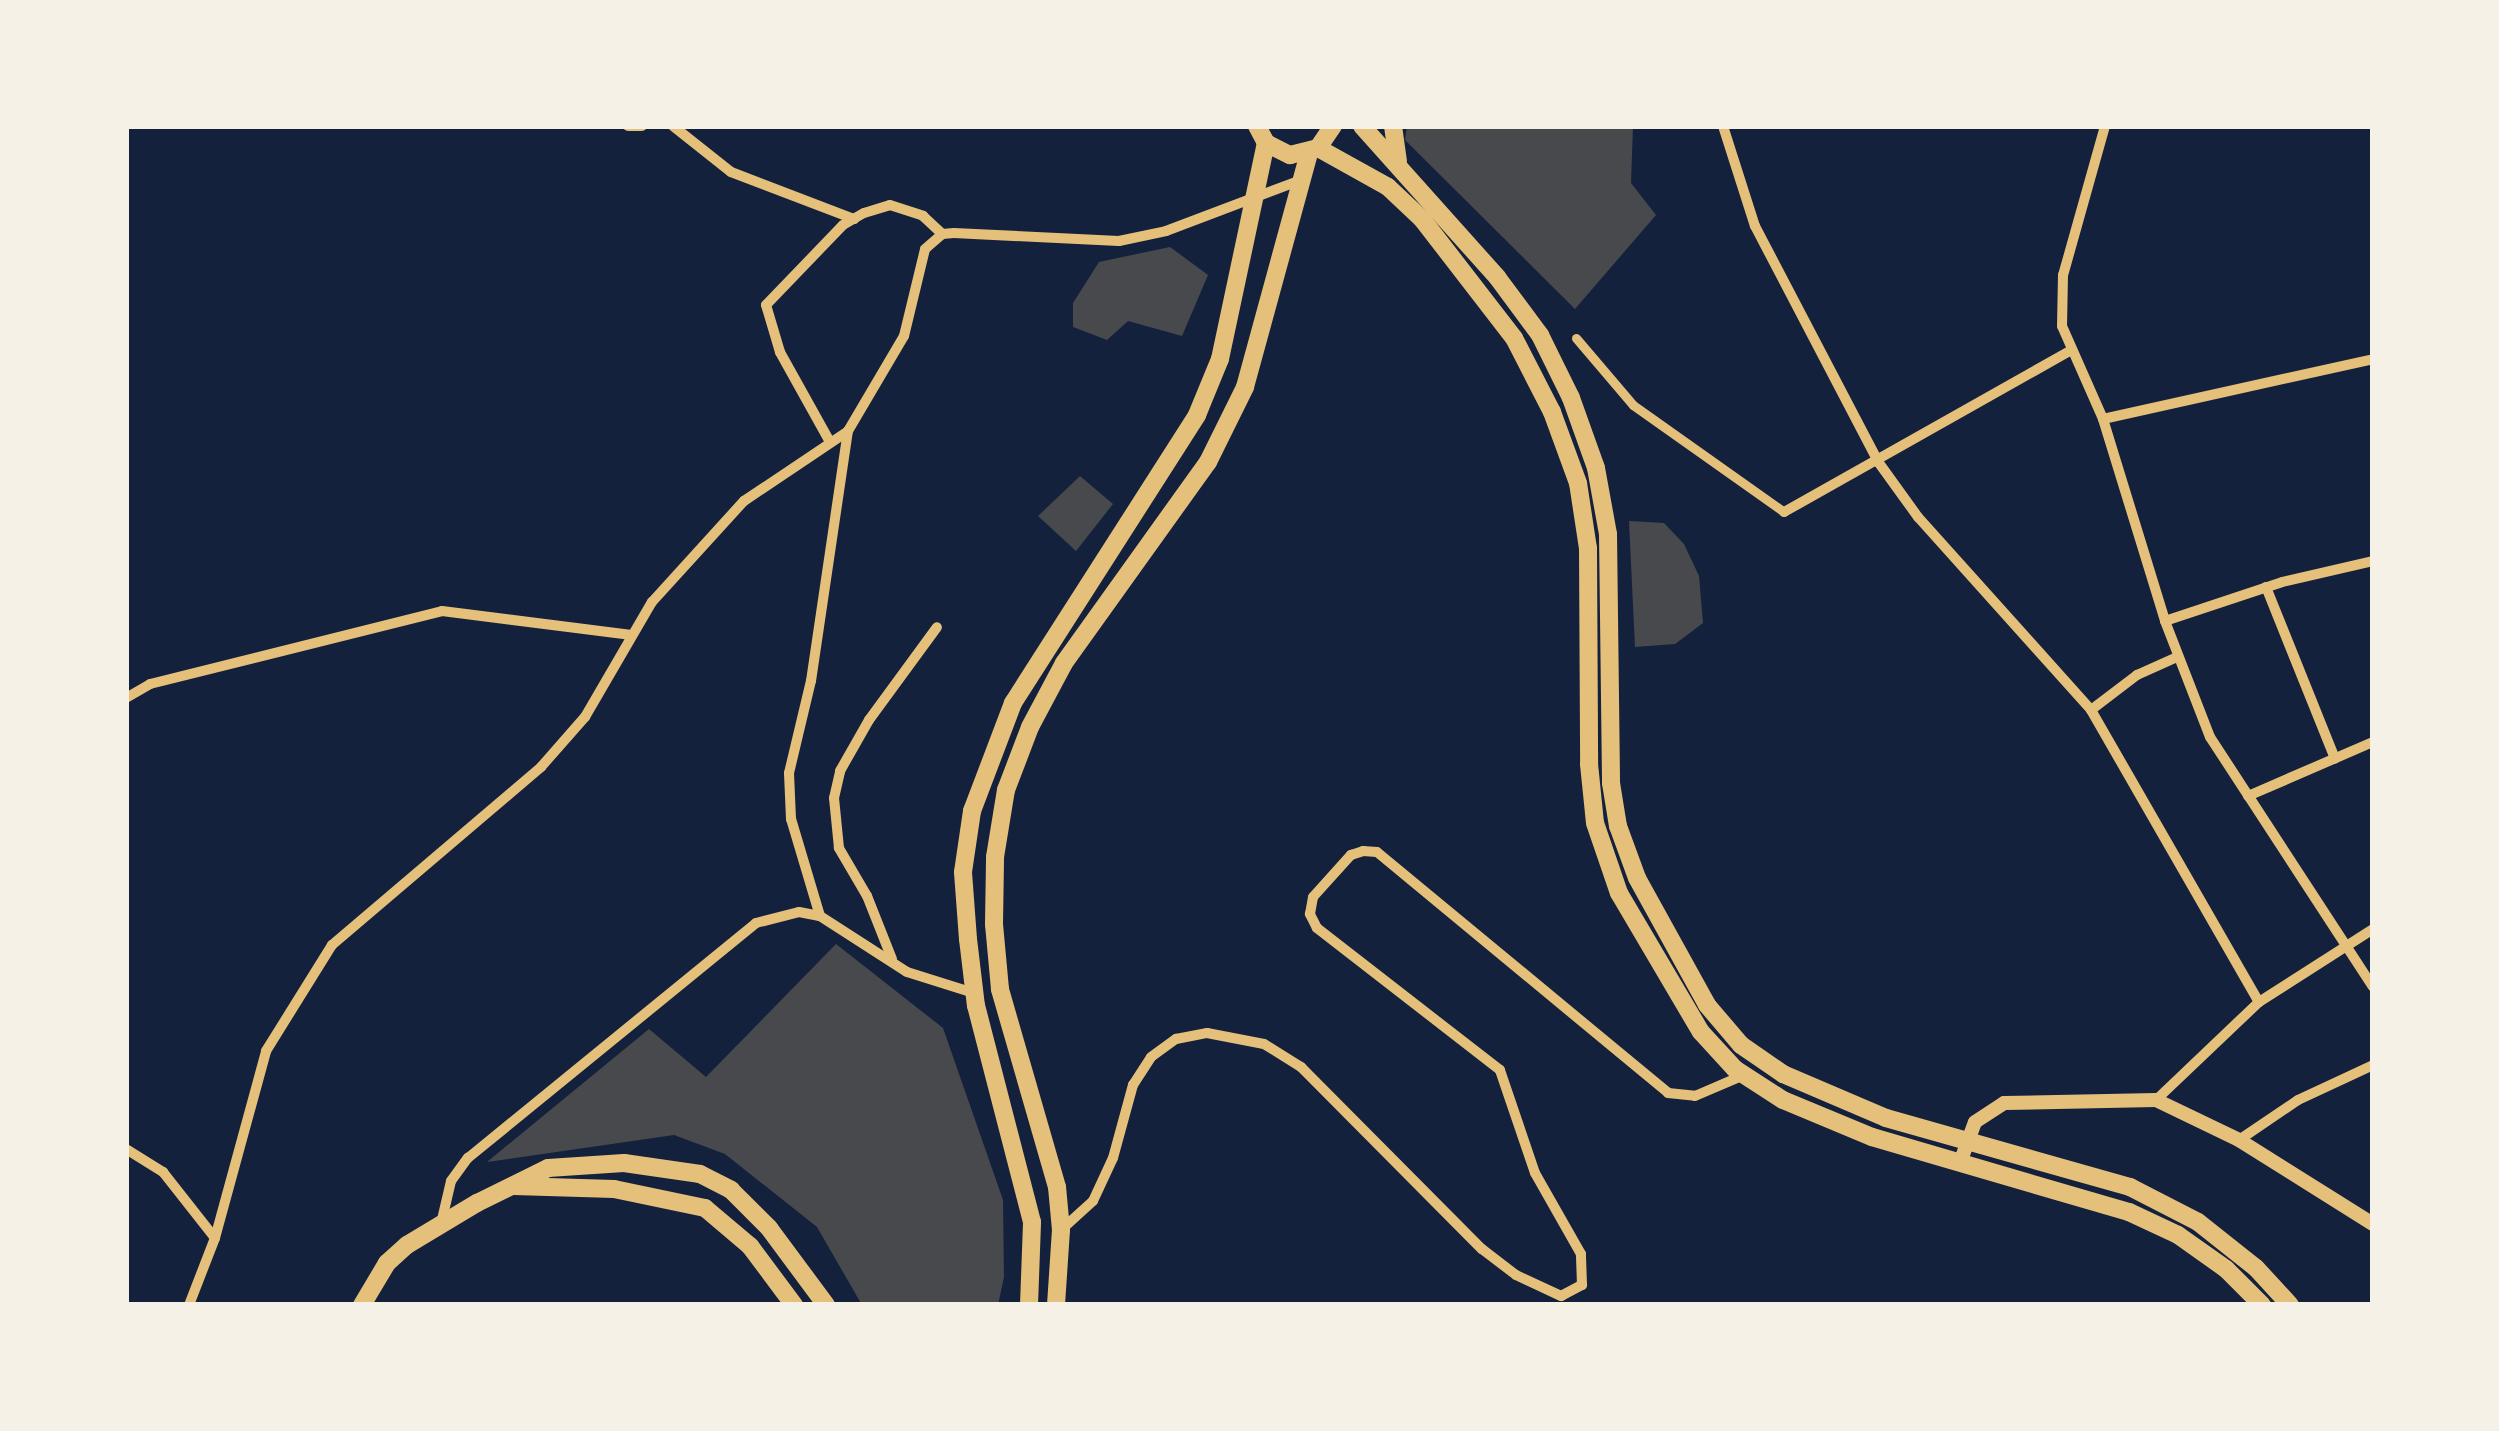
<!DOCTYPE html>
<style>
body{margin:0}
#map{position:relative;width:2499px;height:1431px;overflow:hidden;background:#14213d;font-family:"Titillium Web",sans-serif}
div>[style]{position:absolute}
.building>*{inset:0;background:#48494c}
.pedestrian>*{height:9px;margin:-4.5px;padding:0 4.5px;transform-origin:4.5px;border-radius:4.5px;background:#e5c07b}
.minor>*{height:10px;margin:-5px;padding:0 5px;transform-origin:5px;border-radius:5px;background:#e5c07b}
.tertiary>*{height:14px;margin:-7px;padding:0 7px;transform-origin:7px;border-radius:7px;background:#e5c07b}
.primary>*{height:18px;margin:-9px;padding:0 9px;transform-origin:9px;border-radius:9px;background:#e5c07b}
span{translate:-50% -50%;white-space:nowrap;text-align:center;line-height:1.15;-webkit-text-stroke:9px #f6f1e7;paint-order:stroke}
.frame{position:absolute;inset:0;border:129px solid #f6f1e7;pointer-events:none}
</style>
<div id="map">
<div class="building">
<div style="clip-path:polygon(1407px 126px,1633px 126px,1631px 183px,1656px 215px,1575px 309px,1405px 140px)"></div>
<div style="clip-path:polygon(1170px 247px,1208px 275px,1182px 336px,1128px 321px,1107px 340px,1073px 327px,1073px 303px,1099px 262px)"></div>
<div style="clip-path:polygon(1080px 476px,1113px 504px,1076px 551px,1038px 516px)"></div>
<div style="clip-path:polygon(1629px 521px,1664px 523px,1684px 544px,1699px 576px,1703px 623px,1675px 644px,1635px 647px)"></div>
<div style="clip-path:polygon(836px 944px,943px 1028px,1003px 1200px,1004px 1277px,998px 1305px,862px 1305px,817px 1227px,725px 1154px,674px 1135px,487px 1162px,649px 1029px,706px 1077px)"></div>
</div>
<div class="pedestrian">
<div style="left:1576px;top:338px;width:88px;rotate:49.6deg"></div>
<div style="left:1633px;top:405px;width:185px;rotate:35.3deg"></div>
</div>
<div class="minor">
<div style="left:628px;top:126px;width:14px"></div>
<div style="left:673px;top:126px;width:74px;rotate:38.4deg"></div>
<div style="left:731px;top:172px;width:132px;rotate:20.9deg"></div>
<div style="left:1723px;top:126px;width:105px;rotate:72.3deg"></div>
<div style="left:1755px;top:226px;width:267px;rotate:62.4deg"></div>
<div style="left:1879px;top:463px;width:67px;rotate:54.2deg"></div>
<div style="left:1918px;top:517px;width:259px;rotate:48.1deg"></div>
<div style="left:2091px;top:710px;width:337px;rotate:60.1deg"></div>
<div style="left:2105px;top:126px;width:155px;rotate:105.7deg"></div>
<div style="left:2063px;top:275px;width:51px;rotate:91.1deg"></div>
<div style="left:2062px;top:326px;width:102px;rotate:66.2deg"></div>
<div style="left:2103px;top:419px;width:211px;rotate:72.9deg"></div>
<div style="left:2165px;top:621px;width:124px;rotate:68.8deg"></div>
<div style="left:2210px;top:737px;width:298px;rotate:56.9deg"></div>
<div style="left:2103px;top:419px;width:277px;rotate:-12.5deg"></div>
<div style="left:830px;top:442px;width:103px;rotate:-119.1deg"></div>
<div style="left:780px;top:352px;width:49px;rotate:-106.6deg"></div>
<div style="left:766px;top:305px;width:111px;rotate:-46.1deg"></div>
<div style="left:843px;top:225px;width:24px;rotate:-30deg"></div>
<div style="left:864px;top:213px;width:27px;rotate:-17deg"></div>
<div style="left:890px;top:205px;width:35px;rotate:18deg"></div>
<div style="left:923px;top:216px;width:26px;rotate:43deg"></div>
<div style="left:1784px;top:512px;width:330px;rotate:-29.4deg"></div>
<div style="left:2266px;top:587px;width:185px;rotate:68.1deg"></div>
<div style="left:2165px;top:621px;width:123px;rotate:-18.4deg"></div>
<div style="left:2282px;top:582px;width:93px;rotate:-13deg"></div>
<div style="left:126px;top:698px;width:28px;rotate:-30deg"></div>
<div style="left:150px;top:684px;width:301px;rotate:-14deg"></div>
<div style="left:442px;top:611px;width:191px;rotate:7.2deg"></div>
<div style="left:2091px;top:710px;width:58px;rotate:-37.3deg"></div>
<div style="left:2137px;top:675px;width:44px;rotate:-24.2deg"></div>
<div style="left:2248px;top:796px;width:136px;rotate:-23.4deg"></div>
<div style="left:820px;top:916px;width:101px;rotate:-106.6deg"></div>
<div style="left:791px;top:819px;width:46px;rotate:-92.5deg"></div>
<div style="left:789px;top:773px;width:95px;rotate:-76.6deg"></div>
<div style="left:811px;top:681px;width:253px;rotate:-81.6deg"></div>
<div style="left:848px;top:431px;width:110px;rotate:-59.5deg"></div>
<div style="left:904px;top:336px;width:89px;rotate:-76.4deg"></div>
<div style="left:925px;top:249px;width:23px;rotate:-41deg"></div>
<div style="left:942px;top:234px;width:12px;rotate:-5deg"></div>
<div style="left:954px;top:233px;width:165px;rotate:2.8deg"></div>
<div style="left:1119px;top:241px;width:48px;rotate:-12deg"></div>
<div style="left:1166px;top:231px;width:144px;rotate:-20.7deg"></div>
<div style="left:892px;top:959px;width:68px;rotate:-111.6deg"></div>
<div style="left:867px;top:896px;width:56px;rotate:-120.3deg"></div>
<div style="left:839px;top:848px;width:50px;rotate:-95.7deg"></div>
<div style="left:834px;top:798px;width:28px;rotate:-77deg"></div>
<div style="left:840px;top:771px;width:59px;rotate:-60.4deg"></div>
<div style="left:869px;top:720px;width:115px;rotate:-53.8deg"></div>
<div style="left:2156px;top:1100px;width:142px;rotate:-43.6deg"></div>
<div style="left:2259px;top:1002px;width:135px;rotate:-32.6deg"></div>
<div style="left:2239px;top:1140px;width:71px;rotate:-34.1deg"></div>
<div style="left:2298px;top:1100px;width:83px;rotate:-25deg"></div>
<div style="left:126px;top:1149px;width:44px;rotate:31.9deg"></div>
<div style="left:163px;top:1172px;width:84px;rotate:51.8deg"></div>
<div style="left:441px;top:1224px;width:44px;rotate:-76.9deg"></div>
<div style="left:451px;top:1181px;width:29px;rotate:-54deg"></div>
<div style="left:468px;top:1158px;width:372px;rotate:-39.2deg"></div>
<div style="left:756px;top:923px;width:44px;rotate:-14.3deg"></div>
<div style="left:799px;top:912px;width:21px;rotate:11deg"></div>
<div style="left:820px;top:916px;width:103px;rotate:32.8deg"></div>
<div style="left:907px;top:972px;width:70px;rotate:17.4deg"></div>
<div style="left:1061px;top:1230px;width:43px;rotate:-42.2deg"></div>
<div style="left:1093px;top:1201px;width:47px;rotate:-65.1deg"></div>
<div style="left:1113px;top:1158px;width:76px;rotate:-74.7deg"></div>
<div style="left:1133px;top:1085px;width:33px;rotate:-57deg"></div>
<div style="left:1151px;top:1057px;width:31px;rotate:-36deg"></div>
<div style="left:1176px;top:1039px;width:32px;rotate:-11deg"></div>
<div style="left:1207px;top:1033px;width:58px;rotate:10.9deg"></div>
<div style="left:1264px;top:1044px;width:44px;rotate:31.9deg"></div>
<div style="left:1301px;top:1067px;width:257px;rotate:45.2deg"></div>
<div style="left:1482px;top:1249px;width:43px;rotate:37.4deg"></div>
<div style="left:1516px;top:1275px;width:50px;rotate:25deg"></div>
<div style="left:1561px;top:1296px;width:24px;rotate:-28deg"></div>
<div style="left:1582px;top:1285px;width:31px;rotate:-92deg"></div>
<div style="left:1581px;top:1254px;width:93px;rotate:-119.6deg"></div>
<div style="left:1535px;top:1173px;width:109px;rotate:-108.8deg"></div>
<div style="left:1500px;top:1070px;width:232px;rotate:-142.2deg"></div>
<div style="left:1317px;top:928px;width:16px;rotate:-117deg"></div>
<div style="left:1310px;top:914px;width:17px;rotate:-80deg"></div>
<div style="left:1313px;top:897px;width:57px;rotate:-47.9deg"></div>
<div style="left:1351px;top:855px;width:13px;rotate:-18deg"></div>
<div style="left:1363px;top:851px;width:14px;rotate:4deg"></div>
<div style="left:1377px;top:852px;width:378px;rotate:39.6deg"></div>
<div style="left:1668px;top:1093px;width:27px;rotate:6deg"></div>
<div style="left:1695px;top:1096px;width:53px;rotate:-23.2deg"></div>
<div style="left:189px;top:1305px;width:72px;rotate:-68.8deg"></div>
<div style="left:215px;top:1238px;width:194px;rotate:-74.7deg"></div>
<div style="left:266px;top:1051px;width:125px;rotate:-58.1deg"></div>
<div style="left:332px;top:945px;width:275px;rotate:-40.4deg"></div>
<div style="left:541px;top:767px;width:67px;rotate:-48.7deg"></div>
<div style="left:585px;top:717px;width:133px;rotate:-59.8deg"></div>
<div style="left:652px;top:602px;width:137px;rotate:-47.7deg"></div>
<div style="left:744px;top:501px;width:125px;rotate:-33.9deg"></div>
</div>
<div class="tertiary">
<div style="left:1961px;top:1160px;width:40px;rotate:-69.8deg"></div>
<div style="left:1975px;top:1122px;width:35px;rotate:-33deg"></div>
<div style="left:2004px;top:1103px;width:152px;rotate:-1.1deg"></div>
<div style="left:2156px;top:1100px;width:92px;rotate:25.7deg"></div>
<div style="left:2239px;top:1140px;width:158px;rotate:32.1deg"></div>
</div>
<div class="primary">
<div style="left:1257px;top:126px;width:19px;rotate:62deg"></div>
<div style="left:1266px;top:143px;width:27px;rotate:27deg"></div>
<div style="left:1290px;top:155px;width:29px;rotate:-14deg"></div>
<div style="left:1318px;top:148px;width:27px;rotate:-56deg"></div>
<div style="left:1362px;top:126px;width:203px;rotate:48.2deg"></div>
<div style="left:1497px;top:277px;width:72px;rotate:53.4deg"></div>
<div style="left:1540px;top:335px;width:70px;rotate:63.8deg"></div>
<div style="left:1571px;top:398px;width:74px;rotate:70.3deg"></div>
<div style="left:1596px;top:468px;width:67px;rotate:79.7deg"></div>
<div style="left:1608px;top:534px;width:249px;rotate:89.3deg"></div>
<div style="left:1611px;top:783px;width:44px;rotate:80.8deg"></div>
<div style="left:1618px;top:826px;width:55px;rotate:69.9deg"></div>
<div style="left:1637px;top:878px;width:145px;rotate:61.1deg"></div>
<div style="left:1707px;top:1005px;width:52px;rotate:49.6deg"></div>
<div style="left:1741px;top:1045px;width:51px;rotate:34.6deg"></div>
<div style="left:1783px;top:1074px;width:112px;rotate:23.1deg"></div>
<div style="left:1886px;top:1118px;width:254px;rotate:15.8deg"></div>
<div style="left:2130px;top:1187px;width:76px;rotate:27.2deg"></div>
<div style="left:2198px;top:1222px;width:74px;rotate:38.4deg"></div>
<div style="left:2256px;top:1268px;width:50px;rotate:47.4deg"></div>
<div style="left:1393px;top:126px;width:36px;rotate:82deg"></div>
<div style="left:1318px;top:148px;width:80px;rotate:29.1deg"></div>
<div style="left:1388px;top:187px;width:47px;rotate:43.3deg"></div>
<div style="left:1422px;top:219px;width:150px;rotate:52.3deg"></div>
<div style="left:1514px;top:338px;width:83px;rotate:62.8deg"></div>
<div style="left:1552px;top:412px;width:76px;rotate:69.9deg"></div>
<div style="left:1578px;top:483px;width:66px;rotate:81.3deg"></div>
<div style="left:1588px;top:548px;width:216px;rotate:89.7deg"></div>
<div style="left:1589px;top:764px;width:59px;rotate:84.2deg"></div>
<div style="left:1595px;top:823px;width:74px;rotate:71.1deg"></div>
<div style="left:1619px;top:893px;width:161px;rotate:59.5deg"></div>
<div style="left:1701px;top:1032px;width:50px;rotate:47.4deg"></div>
<div style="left:1735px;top:1069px;width:57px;rotate:32.9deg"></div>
<div style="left:1783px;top:1100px;width:96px;rotate:22.6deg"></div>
<div style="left:1872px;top:1137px;width:268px;rotate:16.3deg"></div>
<div style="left:2129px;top:1212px;width:54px;rotate:25.1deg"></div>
<div style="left:2178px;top:1235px;width:59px;rotate:35.3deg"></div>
<div style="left:2226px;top:1269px;width:51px;rotate:45deg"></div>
<div style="left:514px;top:1186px;width:100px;rotate:1.7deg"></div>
<div style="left:614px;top:1189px;width:93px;rotate:11.8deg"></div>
<div style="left:705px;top:1208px;width:59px;rotate:40.2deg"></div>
<div style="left:750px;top:1246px;width:74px;rotate:53.3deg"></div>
<div style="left:362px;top:1305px;width:49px;rotate:-59.2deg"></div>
<div style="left:387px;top:1263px;width:27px;rotate:-42deg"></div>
<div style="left:407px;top:1245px;width:82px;rotate:-31deg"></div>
<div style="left:477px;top:1203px;width:79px;rotate:-26.2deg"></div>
<div style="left:548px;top:1168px;width:76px;rotate:-3.8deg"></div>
<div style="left:624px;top:1163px;width:77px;rotate:8.2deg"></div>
<div style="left:700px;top:1174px;width:35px;rotate:27deg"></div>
<div style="left:731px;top:1190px;width:54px;rotate:45deg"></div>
<div style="left:769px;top:1228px;width:96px;rotate:53.5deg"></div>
<div style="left:1029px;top:1305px;width:83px;rotate:-87.9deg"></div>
<div style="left:1032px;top:1222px;width:223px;rotate:-104.5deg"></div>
<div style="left:976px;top:1006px;width:67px;rotate:-96.8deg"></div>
<div style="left:968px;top:939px;width:67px;rotate:-94.3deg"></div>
<div style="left:963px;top:872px;width:62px;rotate:-81.6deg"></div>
<div style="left:972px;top:811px;width:116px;rotate:-69.2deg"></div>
<div style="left:1013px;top:703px;width:342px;rotate:-57.4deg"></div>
<div style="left:1197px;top:415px;width:61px;rotate:-67.7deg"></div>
<div style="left:1220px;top:359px;width:221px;rotate:-78deg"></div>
<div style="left:1056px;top:1305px;width:75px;rotate:-86.2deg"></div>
<div style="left:1061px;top:1230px;width:43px;rotate:-95.3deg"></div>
<div style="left:1057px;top:1187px;width:206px;rotate:-106.1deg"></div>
<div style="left:1000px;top:989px;width:65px;rotate:-95.3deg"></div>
<div style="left:994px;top:924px;width:67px;rotate:-89.1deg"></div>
<div style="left:995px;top:857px;width:68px;rotate:-80.7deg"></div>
<div style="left:1006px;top:790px;width:67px;rotate:-69.1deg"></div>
<div style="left:1030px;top:727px;width:72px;rotate:-62deg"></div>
<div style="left:1064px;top:663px;width:247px;rotate:-54.4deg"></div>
<div style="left:1208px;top:462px;width:84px;rotate:-63.7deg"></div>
<div style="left:1245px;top:387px;width:243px;rotate:-74.7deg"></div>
</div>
<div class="frame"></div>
</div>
